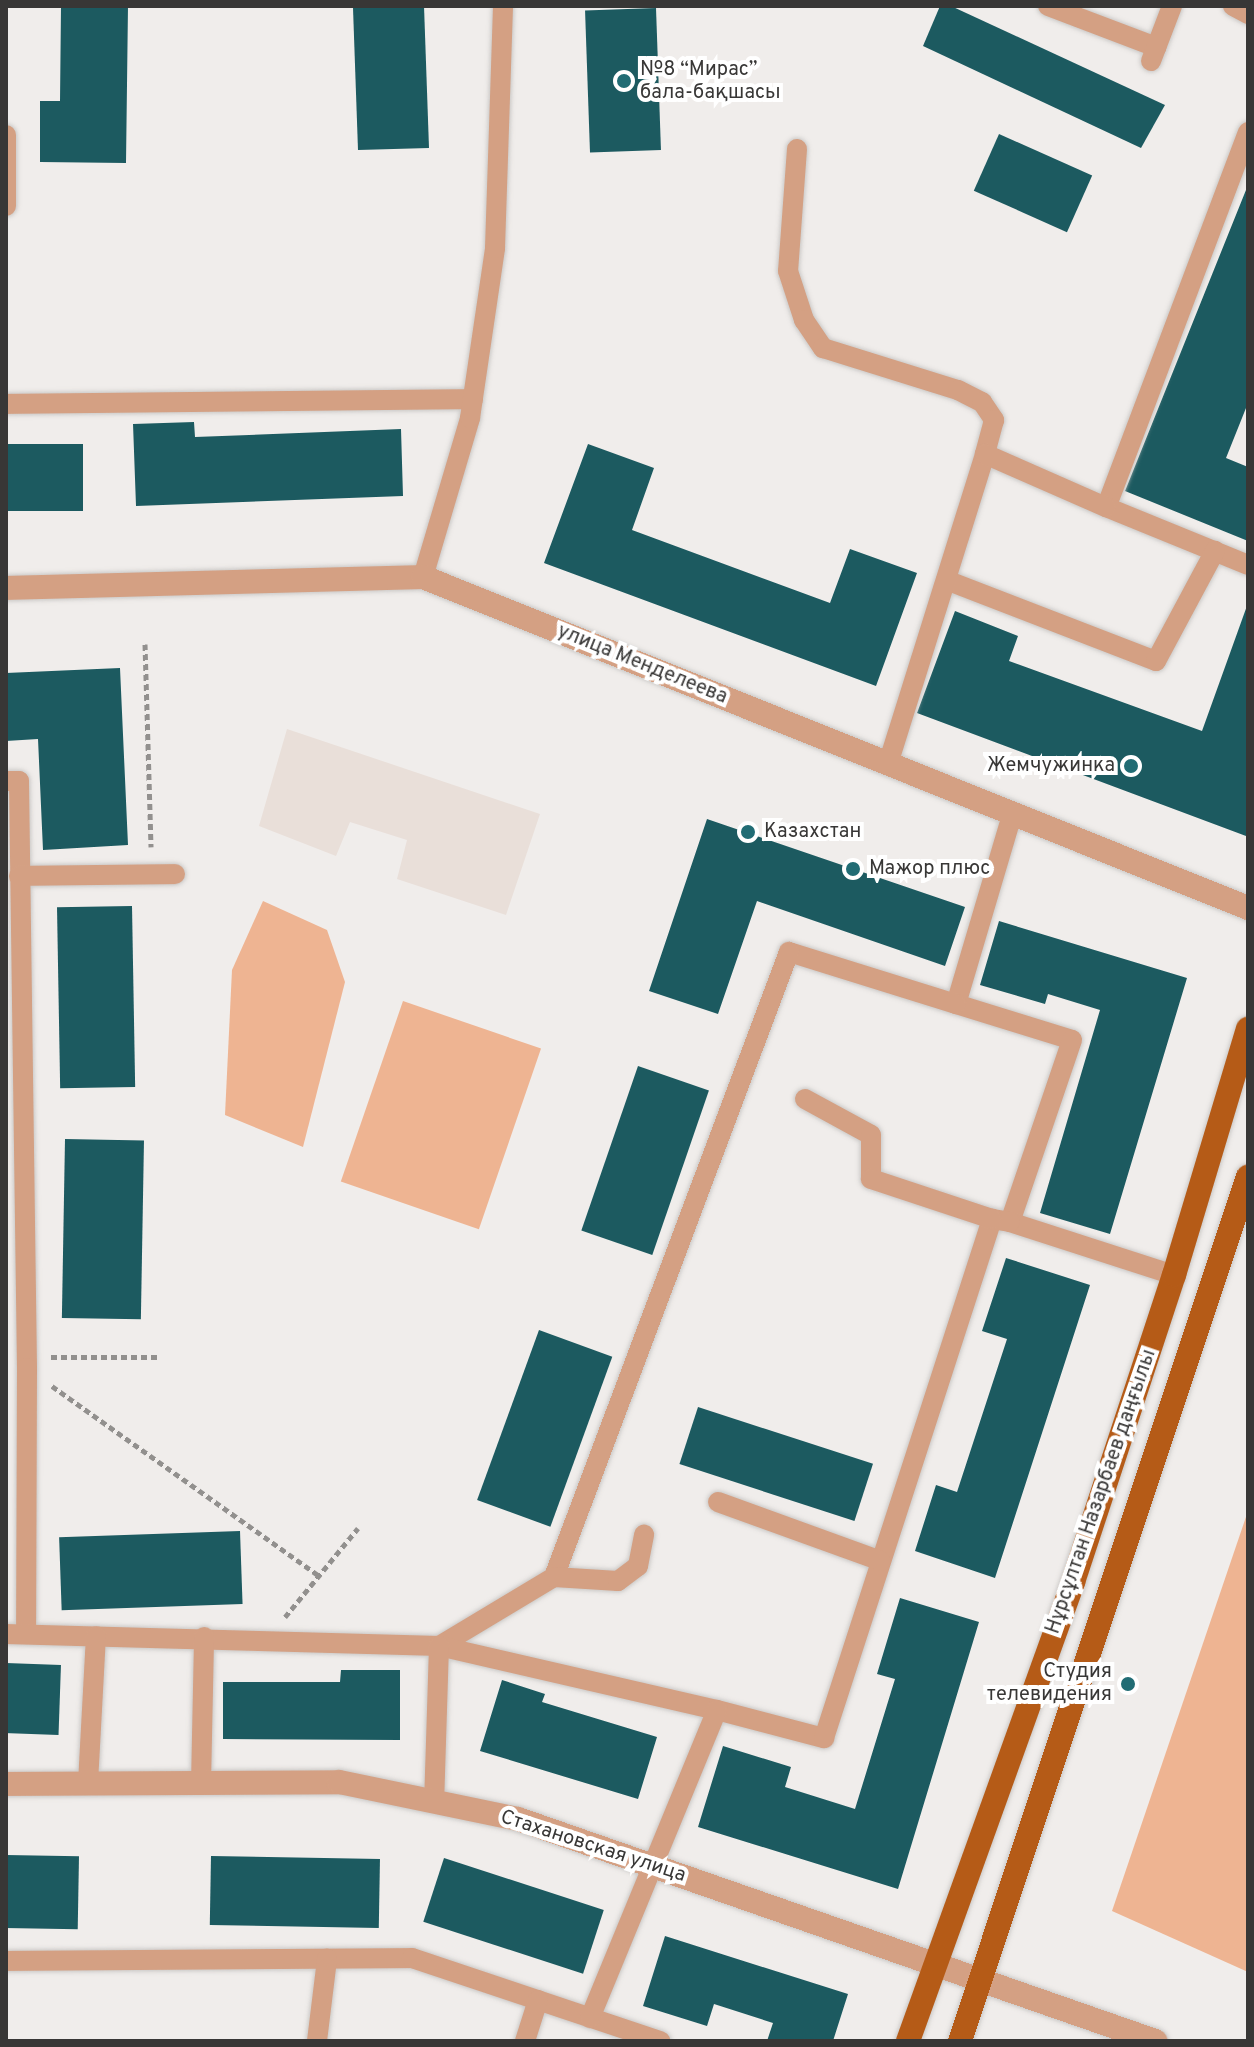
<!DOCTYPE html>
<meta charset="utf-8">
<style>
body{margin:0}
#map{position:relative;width:1254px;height:2047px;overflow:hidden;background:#f0edeb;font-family:Overpass,sans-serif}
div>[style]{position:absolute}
.built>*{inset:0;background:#e9dfd9}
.green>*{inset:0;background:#eeb492;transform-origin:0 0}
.building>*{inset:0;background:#1c5a60;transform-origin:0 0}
.path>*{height:5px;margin-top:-2.5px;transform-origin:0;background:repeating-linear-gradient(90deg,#92908e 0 6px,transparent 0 10px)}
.roads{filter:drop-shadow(0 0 2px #cbc9c7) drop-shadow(0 0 2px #cbc9c7)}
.lane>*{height:20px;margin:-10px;padding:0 10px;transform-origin:10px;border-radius:10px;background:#d4a083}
.street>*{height:24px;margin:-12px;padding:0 12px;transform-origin:12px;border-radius:12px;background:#d4a083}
.primary>*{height:24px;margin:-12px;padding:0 12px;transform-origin:12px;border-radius:12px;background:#b55b17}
.dots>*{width:22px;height:22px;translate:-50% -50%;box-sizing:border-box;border:4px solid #fff;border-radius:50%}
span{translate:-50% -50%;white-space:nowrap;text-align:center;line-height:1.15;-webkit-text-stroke:8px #fff;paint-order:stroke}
.poi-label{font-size:20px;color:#383736}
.left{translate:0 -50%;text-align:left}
.right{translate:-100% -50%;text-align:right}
.street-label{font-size:20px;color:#383736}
.frame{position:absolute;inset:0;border:8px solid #383736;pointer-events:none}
</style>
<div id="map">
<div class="built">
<div style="clip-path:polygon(287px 729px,540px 814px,506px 915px,397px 879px,407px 840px,350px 822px,336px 856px,259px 826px)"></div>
</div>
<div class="green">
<div style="clip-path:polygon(263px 901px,327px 930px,345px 982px,303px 1147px,225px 1115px,232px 970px)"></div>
<div style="left:403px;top:1001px;width:146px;height:191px;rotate:19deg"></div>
<div style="clip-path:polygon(1248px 1511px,1248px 1972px,1112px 1911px)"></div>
</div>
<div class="building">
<div style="clip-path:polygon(61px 6px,128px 6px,126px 163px,40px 162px,40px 101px,60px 101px)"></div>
<div style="clip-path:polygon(419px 6px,424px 6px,429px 148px,358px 150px,353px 8px)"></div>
<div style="clip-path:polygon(940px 6px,951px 6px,1165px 105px,1141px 148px,923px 46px)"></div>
<div style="left:656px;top:8px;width:142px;height:71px;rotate:88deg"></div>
<div style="left:999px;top:134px;width:102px;height:62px;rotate:24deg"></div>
<div style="clip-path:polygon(1248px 185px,1248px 403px,1226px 458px,1248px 467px,1248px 541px,1125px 491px)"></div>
<div style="clip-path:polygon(194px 422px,195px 437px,401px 429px,403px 496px,136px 506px,133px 424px)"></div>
<div style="left:6px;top:444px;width:77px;height:67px"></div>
<div style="clip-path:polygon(588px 444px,654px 468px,632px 530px,830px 603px,850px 549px,917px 573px,876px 686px,544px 563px)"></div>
<div style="clip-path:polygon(1248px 603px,1246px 836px,917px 713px,955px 611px,1018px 636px,1009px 661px,1202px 731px)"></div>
<div style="clip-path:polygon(120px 668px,128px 845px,43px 850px,38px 739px,6px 741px,6px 673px)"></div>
<div style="clip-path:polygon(707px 819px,965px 907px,945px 966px,757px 901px,718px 1014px,649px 991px)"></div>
<div style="left:132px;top:906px;width:181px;height:75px;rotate:89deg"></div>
<div style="clip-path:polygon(999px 921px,1187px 978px,1110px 1234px,1040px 1213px,1100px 1010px,1048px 994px,1045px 1004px,980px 985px)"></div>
<div style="left:638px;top:1066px;width:75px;height:174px;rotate:19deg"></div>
<div style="left:65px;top:1139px;width:79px;height:179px;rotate:1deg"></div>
<div style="clip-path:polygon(1006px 1258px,1090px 1285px,995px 1578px,915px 1551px,936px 1485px,957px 1492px,1007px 1339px,982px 1331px)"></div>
<div style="left:539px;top:1330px;width:78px;height:181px;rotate:20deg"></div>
<div style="left:698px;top:1407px;width:184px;height:60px;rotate:18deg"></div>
<div style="left:240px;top:1531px;width:73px;height:181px;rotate:88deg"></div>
<div style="clip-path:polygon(900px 1598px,979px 1622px,898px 1889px,698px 1827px,723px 1746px,791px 1767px,785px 1787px,855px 1809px,895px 1679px,877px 1674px)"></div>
<div style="left:6px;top:1663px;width:55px;height:70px;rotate:2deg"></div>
<div style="clip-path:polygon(341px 1670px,400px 1670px,400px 1740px,223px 1739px,223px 1682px,340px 1682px)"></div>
<div style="clip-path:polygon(502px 1680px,545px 1694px,542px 1702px,657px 1737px,638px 1799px,480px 1751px)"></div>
<div style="left:6px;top:1855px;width:73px;height:73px;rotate:1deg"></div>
<div style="left:211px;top:1856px;width:169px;height:69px;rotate:1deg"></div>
<div style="left:444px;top:1858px;width:168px;height:67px;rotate:18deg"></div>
<div style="clip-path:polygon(665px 1936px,848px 1994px,833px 2041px,767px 2041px,773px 2023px,714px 2004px,707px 2026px,643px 2006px)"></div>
</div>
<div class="path">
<div style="left:145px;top:644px;width:203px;rotate:88.3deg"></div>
<div style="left:51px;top:1357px;width:110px"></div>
<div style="left:52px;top:1386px;width:328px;rotate:35.4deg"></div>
<div style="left:285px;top:1617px;width:115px;rotate:-50.6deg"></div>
</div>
<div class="roads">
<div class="lane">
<div style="left:1048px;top:6px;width:116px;rotate:20.8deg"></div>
<div style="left:1233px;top:6px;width:17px;rotate:28deg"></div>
<div style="left:1151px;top:61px;width:59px;rotate:-69.1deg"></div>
<div style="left:1248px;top:132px;width:401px;rotate:110.7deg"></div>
<div style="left:1106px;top:507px;width:153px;rotate:22.2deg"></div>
<div style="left:6px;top:135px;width:71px;rotate:90deg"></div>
<div style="left:797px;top:149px;width:122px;rotate:94.2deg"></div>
<div style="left:788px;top:271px;width:52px;rotate:71.9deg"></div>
<div style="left:804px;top:320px;width:34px;rotate:56deg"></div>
<div style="left:823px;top:348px;width:141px;rotate:17.3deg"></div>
<div style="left:958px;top:390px;width:27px;rotate:27deg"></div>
<div style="left:982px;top:402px;width:22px;rotate:56deg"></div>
<div style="left:994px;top:420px;width:35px;rotate:105deg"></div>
<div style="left:6px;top:404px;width:467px;rotate:-0.6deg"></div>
<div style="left:423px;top:577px;width:166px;rotate:-73.5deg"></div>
<div style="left:470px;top:418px;width:172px;rotate:-81.6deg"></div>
<div style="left:495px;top:248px;width:242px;rotate:-88.1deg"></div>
<div style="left:946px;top:580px;width:225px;rotate:21.1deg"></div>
<div style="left:1156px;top:661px;width:125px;rotate:-61.8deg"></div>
<div style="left:888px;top:764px;width:325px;rotate:-72.6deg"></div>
<div style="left:985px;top:454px;width:132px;rotate:23.7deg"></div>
<div style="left:6px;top:781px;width:13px"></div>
<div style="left:19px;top:781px;width:587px;rotate:89.22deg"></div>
<div style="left:27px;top:1368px;width:266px;rotate:90.2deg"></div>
<div style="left:1012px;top:815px;width:197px;rotate:106.5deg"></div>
<div style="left:956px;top:1004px;width:121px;rotate:17.2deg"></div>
<div style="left:1072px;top:1040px;width:192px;rotate:108.8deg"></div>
<div style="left:1010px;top:1222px;width:172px;rotate:17.9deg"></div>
<div style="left:19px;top:876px;width:156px;rotate:-0.7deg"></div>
<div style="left:956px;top:1004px;width:175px;rotate:-162.7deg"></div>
<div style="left:789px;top:952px;width:668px;rotate:110.61deg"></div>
<div style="left:554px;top:1577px;width:134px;rotate:149deg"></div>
<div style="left:439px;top:1646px;width:285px;rotate:13deg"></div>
<div style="left:717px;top:1710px;width:111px;rotate:14.7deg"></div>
<div style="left:824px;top:1738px;width:546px;rotate:-72.06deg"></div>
<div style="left:992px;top:1219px;width:18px;rotate:9deg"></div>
<div style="left:805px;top:1099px;width:75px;rotate:28.6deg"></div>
<div style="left:871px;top:1135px;width:44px;rotate:90deg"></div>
<div style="left:871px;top:1179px;width:127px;rotate:18.3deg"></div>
<div style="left:718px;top:1502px;width:173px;rotate:19.9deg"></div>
<div style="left:554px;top:1577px;width:64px;rotate:3.6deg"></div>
<div style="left:618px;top:1581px;width:25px;rotate:-37deg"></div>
<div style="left:638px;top:1566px;width:32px;rotate:-79deg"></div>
<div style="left:6px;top:1634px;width:433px;rotate:1.6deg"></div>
<div style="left:439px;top:1646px;width:155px;rotate:91.8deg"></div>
<div style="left:88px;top:1783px;width:147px;rotate:-86.9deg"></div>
<div style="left:201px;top:1784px;width:147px;rotate:-88.8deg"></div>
<div style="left:6px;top:1961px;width:406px;rotate:-0.4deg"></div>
<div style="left:412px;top:1958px;width:262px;rotate:18.5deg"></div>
<div style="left:590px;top:2018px;width:333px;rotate:-67.6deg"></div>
<div style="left:317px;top:2041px;width:83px;rotate:-83deg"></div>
<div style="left:525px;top:2041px;width:43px;rotate:-72.4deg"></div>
</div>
<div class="street">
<div style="left:6px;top:588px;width:417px;rotate:-1.5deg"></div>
<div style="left:423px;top:577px;width:889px;rotate:21.86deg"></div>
<div style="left:6px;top:1784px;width:333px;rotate:-0.3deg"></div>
<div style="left:339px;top:1782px;width:183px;rotate:11.7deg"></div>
<div style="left:518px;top:1819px;width:675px;rotate:19.21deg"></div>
</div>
<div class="primary">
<div style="left:908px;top:2041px;width:488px;rotate:-70.2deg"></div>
<div style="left:1073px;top:1582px;width:323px;rotate:-71.8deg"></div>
<div style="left:1174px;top:1275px;width:257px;rotate:-73.3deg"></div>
<div style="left:960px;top:2041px;width:911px;rotate:-71.57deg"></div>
</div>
</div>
<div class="dots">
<div style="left:624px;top:81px;background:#216c74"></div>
<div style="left:1131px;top:766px;background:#216c74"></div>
<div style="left:748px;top:832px;background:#216c74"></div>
<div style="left:853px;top:869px;background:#216c74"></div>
<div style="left:1128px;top:1684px;background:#216c74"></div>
</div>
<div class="poi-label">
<span class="left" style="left:640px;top:82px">№8 “Мирас”<br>бала-бақшасы</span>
<span class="right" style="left:1115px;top:766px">Жемчужинка</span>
<span class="left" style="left:764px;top:832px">Казахстан</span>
<span class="left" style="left:869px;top:869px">Мажор плюс</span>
<span class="right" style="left:1112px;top:1684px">Студия<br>телевидения</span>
</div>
<div class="street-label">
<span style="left:642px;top:665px;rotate:22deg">улица Менделеева</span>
<span style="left:1102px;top:1492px;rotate:-71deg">Нұрсұлтан Назарбаев даңғылы</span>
<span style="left:593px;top:1847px;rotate:18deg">Стахановская улица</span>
</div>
<div class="frame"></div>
</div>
